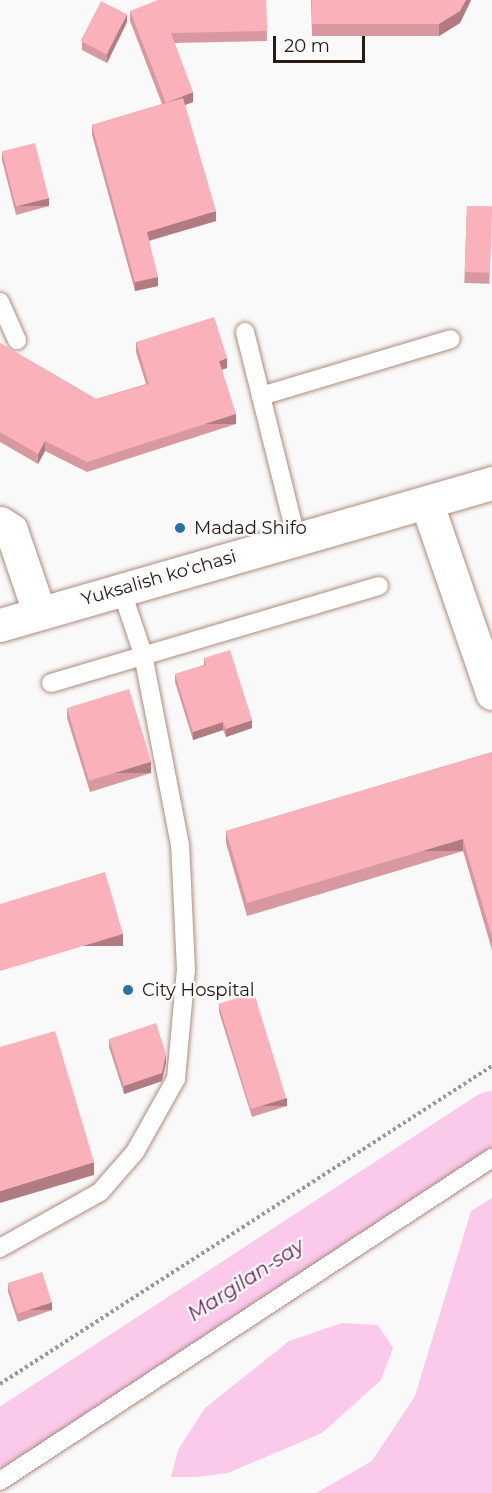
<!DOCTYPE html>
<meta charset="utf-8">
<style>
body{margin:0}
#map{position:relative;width:492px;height:1493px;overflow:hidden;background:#f9f9f9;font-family:Montserrat,sans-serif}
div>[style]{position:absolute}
.water>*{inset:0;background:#fbc9ea}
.river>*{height:56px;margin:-28px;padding:0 28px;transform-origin:28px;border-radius:28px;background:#fbc9ea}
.path>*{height:4px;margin-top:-2px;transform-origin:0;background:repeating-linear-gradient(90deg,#9d9896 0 3px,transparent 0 6px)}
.roads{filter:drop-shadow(0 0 2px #ae8b7e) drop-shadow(0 0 2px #ae8b7e)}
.service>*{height:18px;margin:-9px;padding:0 9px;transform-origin:9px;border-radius:9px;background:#fff}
.minor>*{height:33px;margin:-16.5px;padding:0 16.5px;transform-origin:16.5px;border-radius:16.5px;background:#fff}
.tertiary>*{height:33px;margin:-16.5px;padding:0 16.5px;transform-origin:16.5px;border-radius:16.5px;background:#fff}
.secondary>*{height:33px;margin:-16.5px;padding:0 16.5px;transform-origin:16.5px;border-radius:16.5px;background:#fff}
.wall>*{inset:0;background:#d898a0;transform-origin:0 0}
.shaded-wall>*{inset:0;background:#b07c82;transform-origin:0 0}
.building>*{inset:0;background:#fbb1ba;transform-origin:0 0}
.dots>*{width:16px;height:16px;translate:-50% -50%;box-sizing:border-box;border:3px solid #f9f9f9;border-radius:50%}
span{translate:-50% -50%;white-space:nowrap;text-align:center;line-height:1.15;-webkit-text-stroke:4.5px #f9f9f9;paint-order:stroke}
.poi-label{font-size:18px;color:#281b16}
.left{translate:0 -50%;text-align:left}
.street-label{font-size:18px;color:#281b16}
.water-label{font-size:20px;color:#692356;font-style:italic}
.scale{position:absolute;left:273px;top:36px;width:92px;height:27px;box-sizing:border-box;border:3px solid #281b16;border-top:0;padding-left:8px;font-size:18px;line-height:21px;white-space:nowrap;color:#281b16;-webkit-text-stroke:4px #f9f9f9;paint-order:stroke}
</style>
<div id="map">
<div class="water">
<div style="clip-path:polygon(492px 1198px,492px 1493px,316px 1493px,372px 1461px,415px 1396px,471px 1211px)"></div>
<div style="clip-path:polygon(342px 1323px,378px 1325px,393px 1348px,381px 1380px,322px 1433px,228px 1473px,197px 1477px,171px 1477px,178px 1450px,205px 1408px,289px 1341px)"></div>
</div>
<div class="river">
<div style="left:0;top:1440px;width:587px;rotate:-33.12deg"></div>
</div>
<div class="path">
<div style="left:0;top:1384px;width:586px;rotate:-32.88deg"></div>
</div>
<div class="roads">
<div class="service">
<div style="left:0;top:302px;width:42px;rotate:65.9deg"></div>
<div style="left:245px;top:332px;width:214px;rotate:76deg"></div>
<div style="left:261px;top:396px;width:198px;rotate:-16.7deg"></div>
<div style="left:51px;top:683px;width:342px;rotate:-16.5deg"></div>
<div style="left:0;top:1248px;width:115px;rotate:-29.2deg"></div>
<div style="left:100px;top:1192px;width:53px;rotate:-48.8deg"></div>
<div style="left:135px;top:1152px;width:84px;rotate:-60.7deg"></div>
<div style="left:176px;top:1079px;width:109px;rotate:-84.8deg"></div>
<div style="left:186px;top:970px;width:125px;rotate:-92.7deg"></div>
<div style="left:180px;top:845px;width:195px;rotate:-101deg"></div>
<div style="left:143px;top:654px;width:69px;rotate:-108.7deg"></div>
<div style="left:0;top:1481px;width:589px;rotate:-33.29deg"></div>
</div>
<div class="minor">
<div style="left:427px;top:504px;width:200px;rotate:71deg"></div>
</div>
<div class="tertiary">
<div style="left:0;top:523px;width:13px;rotate:32deg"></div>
<div style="left:11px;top:530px;width:87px;rotate:71.1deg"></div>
</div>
<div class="secondary">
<div style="left:0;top:625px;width:512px;rotate:-16.1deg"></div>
</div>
</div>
<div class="wall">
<div style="clip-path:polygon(266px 0,267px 41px,174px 43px,193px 102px,185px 105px,216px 221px,149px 241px,158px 286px,135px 291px,92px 135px,92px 125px,162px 104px,130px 21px,130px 11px)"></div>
<div style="clip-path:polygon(311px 0,471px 0,460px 23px,439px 36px,312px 36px)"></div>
<div style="clip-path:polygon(127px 22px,107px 63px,82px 50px,82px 42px)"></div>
<div style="clip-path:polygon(2px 152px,49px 206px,16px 215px,2px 160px)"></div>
<div style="left:467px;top:206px;width:25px;height:77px;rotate:2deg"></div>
<div style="clip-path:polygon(136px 342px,227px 368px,222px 370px,236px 424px,87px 472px,45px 451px,38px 464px,0 442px,0 343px,96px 399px,146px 384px,136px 352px)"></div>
<div style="clip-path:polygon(204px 658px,252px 728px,226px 737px,223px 730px,193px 740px,175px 682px,175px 674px,204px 665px)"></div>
<div style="clip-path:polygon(67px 708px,151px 773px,90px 792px,67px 718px)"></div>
<div style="clip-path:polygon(492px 752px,492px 950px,463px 851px,247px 916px,226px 843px,226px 831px)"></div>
<div style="clip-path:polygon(219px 1004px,287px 1106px,252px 1117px,219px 1012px)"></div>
<div style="clip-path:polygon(109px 1039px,166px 1062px,162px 1081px,124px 1094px,109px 1047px)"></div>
<div style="clip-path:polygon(8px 1284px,52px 1310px,18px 1322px,8px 1292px)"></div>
</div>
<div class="shaded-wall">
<div style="clip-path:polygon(466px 0,471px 0,460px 23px,439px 36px,439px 24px)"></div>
<div style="clip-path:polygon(127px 14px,127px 22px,107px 63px,107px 55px)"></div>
<div style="clip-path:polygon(193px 92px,193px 102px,166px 112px,166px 103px)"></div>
<div style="left:49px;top:198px;width:8px;height:34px;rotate:90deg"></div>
<div style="clip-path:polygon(216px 211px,216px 221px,147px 241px,147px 232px)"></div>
<div style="clip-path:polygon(158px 277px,158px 286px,135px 291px,135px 282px)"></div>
<div style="clip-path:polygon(227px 358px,227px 368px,219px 370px,219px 361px)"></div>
<div style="left:236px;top:414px;width:10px;height:157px;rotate:90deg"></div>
<div style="clip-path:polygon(45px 441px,45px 451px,38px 464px,38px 454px)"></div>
<div style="clip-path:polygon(252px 720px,252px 728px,226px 737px,226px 729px)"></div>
<div style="clip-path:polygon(223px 722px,223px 730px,193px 740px,193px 732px)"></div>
<div style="left:151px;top:762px;width:11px;height:64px;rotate:90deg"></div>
<div style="left:463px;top:839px;width:12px;height:225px;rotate:90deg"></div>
<div style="left:123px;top:934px;width:12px;height:128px;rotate:90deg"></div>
<div style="clip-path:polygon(166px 1054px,166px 1062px,162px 1081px,124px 1094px,124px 1086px)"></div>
<div style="left:287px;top:1098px;width:8px;height:37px;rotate:90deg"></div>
<div style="clip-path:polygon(94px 1162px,94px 1175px,0 1203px,0 1191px)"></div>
<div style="left:52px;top:1302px;width:8px;height:36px;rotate:90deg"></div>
</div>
<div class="building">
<div style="clip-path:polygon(158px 0,266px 0,267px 31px,171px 33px,193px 92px,166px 103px,130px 11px)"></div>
<div style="clip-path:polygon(312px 0,466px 0,460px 11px,439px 24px,312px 24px)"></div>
<div style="left:101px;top:1px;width:29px;height:45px;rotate:27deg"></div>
<div style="clip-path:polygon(183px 98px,216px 211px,147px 232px,158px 277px,135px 282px,92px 125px)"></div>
<div style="left:35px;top:143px;width:57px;height:34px;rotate:76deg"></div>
<div style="left:467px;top:206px;width:25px;height:66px;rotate:2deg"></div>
<div style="clip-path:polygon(214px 317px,227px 358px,219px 361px,236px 414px,87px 462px,45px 441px,38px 454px,0 432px,0 343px,96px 399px,149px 384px,136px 342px)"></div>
<div style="clip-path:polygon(230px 650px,252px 720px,226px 729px,223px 722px,193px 732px,175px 674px,206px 665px,204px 658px)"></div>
<div style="left:129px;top:689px;width:76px;height:65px;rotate:73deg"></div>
<div style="clip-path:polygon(492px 752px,492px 937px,463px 839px,247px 903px,226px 831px)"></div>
<div style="clip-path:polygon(105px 872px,123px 934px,0 971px,0 904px)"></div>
<div style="left:254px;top:993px;width:110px;height:37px;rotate:73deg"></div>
<div style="clip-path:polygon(156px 1023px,166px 1054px,162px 1073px,124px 1086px,109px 1039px)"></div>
<div style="clip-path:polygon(55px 1031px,94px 1162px,0 1191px,0 1047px)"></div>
<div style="left:42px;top:1272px;width:32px;height:36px;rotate:72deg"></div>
</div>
<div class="dots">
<div style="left:180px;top:528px;background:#2d70a6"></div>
<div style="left:128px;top:990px;background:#2d70a6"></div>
</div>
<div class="poi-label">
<span class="left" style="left:194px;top:528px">Madad Shifo</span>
<span class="left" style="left:142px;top:990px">City Hospital</span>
</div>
<div class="street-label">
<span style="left:159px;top:578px;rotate:-16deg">Yuksalish koʻchasi</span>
</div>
<div class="water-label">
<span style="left:246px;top:1280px;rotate:-33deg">Margilan-say</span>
</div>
<div class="scale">20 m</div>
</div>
